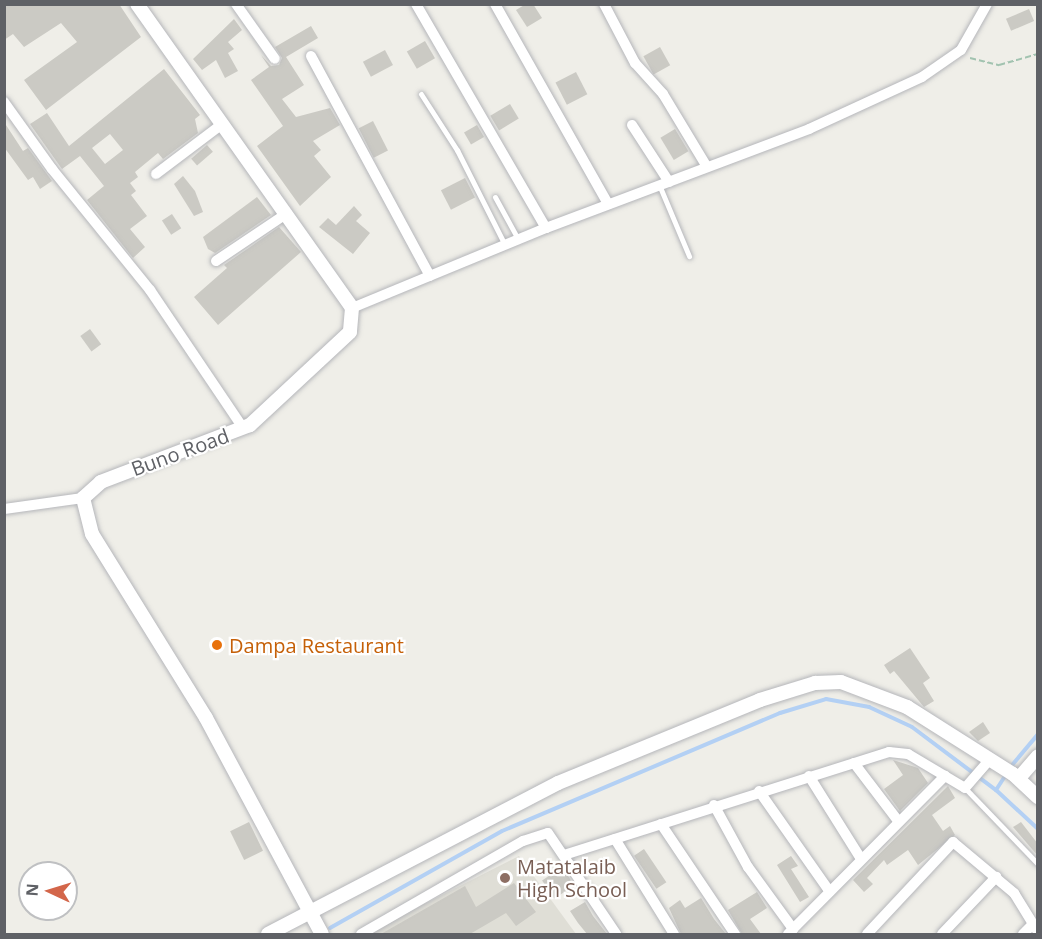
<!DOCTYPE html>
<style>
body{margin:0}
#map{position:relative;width:1042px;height:939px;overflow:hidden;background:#efeee8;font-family:"Open Sans",sans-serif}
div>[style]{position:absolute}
.education>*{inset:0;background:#dfded6}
.stream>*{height:4px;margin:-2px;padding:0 2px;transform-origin:2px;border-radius:2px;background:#b3d0f4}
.building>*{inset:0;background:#cbcac4;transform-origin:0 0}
.path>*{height:2px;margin-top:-1px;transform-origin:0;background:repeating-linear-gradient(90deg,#a2c3b0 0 6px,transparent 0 9px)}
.roads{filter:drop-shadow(0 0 2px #b5b6ba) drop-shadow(0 0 2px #b5b6ba)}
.service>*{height:5px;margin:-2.5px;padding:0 2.5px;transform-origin:2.5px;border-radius:2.5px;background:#fff}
.minor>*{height:10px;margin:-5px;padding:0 5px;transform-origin:5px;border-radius:5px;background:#fff}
.tertiary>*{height:14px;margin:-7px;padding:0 7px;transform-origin:7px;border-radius:7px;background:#fff}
.dots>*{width:16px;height:16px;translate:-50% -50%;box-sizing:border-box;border:3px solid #fff;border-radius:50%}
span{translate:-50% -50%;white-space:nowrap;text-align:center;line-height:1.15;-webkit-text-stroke:4.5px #fff;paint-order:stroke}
.street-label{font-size:20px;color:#5f6166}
.food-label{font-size:20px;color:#c56008}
.left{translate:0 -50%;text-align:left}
.education-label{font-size:20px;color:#785e54}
.frame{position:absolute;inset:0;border:6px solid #5f6166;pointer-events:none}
.north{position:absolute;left:18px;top:861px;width:60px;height:60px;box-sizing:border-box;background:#fff;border:2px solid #bfc0c2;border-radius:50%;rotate:274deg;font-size:16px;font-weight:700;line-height:24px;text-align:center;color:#5f6166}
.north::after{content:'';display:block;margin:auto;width:21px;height:27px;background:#d3664a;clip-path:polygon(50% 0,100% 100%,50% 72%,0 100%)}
</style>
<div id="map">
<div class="education">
<div style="clip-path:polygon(519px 856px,576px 934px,367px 934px,377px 928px)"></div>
</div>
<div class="stream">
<div style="left:1013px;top:764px;width:39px;rotate:-50deg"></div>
<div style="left:996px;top:790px;width:17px;rotate:-57deg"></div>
<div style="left:330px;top:928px;width:197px;rotate:-29.4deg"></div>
<div style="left:502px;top:831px;width:302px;rotate:-23deg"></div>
<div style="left:780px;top:713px;width:48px;rotate:-16.9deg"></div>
<div style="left:826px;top:699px;width:44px;rotate:10.5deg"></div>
<div style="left:869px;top:707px;width:47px;rotate:24.9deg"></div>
<div style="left:912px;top:727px;width:105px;rotate:36.9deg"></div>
<div style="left:996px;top:790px;width:57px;rotate:42.9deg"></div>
</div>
<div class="building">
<div style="clip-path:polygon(4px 4px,119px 4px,141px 37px,46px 110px,24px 80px,77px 42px,61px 23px,24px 47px,13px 34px,4px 40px)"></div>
<div style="clip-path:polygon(526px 4px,533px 4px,542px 18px,527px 27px,516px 10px)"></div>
<div style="left:1029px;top:9px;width:13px;height:25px;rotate:67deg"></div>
<div style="clip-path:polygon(234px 19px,242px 30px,228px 42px,234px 49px,228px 53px,238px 71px,225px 78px,216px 60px,202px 70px,193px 59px)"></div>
<div style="clip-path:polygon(311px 26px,318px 38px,286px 57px,304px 85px,282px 99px,296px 117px,330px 108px,340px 125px,313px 141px,321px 150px,314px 156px,331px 177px,300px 206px,257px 146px,283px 126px,251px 80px,269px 67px,261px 55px,271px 66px,279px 65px,282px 58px,275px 47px)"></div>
<div style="left:425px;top:41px;width:20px;height:21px;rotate:60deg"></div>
<div style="left:660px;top:47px;width:21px;height:19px;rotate:61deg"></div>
<div style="left:385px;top:50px;width:17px;height:25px;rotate:62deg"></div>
<div style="clip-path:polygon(evenodd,164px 69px,200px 115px,195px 119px,198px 133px,163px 159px,158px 153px,135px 172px,138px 177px,130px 183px,136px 191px,131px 195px,147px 216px,130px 229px,145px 247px,133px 258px,87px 200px,104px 186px,80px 156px,62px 169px,30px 124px,47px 113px,69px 146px,164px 69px,110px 134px,123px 150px,105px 164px,92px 148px,110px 134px)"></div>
<div style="left:576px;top:72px;width:25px;height:23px;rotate:63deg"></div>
<div style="left:510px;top:104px;width:17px;height:23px;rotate:59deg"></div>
<div style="left:373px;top:121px;width:33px;height:16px;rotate:63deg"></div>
<div style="clip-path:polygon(4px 122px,23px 151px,28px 148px,52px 181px,40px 189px,33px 177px,28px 180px,4px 147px)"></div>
<div style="left:477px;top:125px;width:14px;height:15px;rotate:60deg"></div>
<div style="left:675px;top:129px;width:26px;height:17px;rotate:59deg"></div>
<div style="left:207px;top:145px;width:9px;height:21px;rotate:49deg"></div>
<div style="clip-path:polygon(183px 176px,195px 191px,203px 212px,194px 216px,174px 184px)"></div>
<div style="left:465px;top:178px;width:22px;height:27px;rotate:63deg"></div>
<div style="clip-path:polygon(257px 197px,271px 215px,215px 253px,208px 249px,203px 237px)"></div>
<div style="clip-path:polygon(354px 206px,362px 215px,356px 221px,370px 233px,353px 254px,319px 227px,328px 218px,336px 225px)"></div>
<div style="left:172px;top:214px;width:17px;height:12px;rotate:57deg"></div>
<div style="clip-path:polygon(279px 227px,301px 252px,218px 325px,194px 297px,227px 268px,224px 265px)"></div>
<div style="left:90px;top:329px;width:19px;height:12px;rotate:54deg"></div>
<div style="clip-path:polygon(910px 648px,930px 678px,923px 683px,934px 701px,924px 707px,894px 671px,890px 674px,884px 665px)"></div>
<div style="clip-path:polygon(983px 722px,990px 733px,978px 741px,969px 732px)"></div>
<div style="clip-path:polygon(893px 760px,918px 768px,928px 783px,900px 811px,884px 789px,903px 775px)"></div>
<div style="clip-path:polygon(948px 786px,955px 798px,932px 815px,943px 831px,950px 826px,955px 835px,918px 865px,908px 850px,887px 865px,884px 860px,867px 878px,873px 884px,864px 892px,853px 880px)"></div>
<div style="left:249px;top:822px;width:32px;height:21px;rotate:64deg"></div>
<div style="clip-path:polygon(1021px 822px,1038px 844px,1038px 856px,1013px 827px)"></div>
<div style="left:644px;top:849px;width:40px;height:12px;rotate:56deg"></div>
<div style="clip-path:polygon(791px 856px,798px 866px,791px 869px,809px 897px,800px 902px,777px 865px)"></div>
<div style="left:562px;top:867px;width:22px;height:24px;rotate:56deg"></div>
<div style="clip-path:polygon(514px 883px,536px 912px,516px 926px,506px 913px,470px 934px,381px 934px,465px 886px,476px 907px)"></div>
<div style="clip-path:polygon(757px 892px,767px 908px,750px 919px,761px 934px,742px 934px,728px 910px)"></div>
<div style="clip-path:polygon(701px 898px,714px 919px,726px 934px,681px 934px,669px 908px,680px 900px,685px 908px)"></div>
<div style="clip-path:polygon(585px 902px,593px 916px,607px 934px,587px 934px,578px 923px,570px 911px)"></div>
</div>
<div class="path">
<div style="left:970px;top:58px;width:30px;rotate:14deg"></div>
<div style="left:999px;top:65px;width:41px;rotate:-15.8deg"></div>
</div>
<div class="roads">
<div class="service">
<div style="left:421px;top:94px;width:67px;rotate:57.3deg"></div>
<div style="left:457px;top:150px;width:106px;rotate:63.2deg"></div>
<div style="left:660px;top:187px;width:75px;rotate:67.2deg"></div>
<div style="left:495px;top:197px;width:48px;rotate:61.3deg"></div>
<div style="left:965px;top:788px;width:105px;rotate:46.2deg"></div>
</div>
<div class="minor">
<div style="left:236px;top:4px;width:67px;rotate:54.7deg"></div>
<div style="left:416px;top:4px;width:259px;rotate:59.9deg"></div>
<div style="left:495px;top:4px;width:230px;rotate:60.5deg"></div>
<div style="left:604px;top:4px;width:67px;rotate:62.3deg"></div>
<div style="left:635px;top:63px;width:42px;rotate:47.9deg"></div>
<div style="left:663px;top:94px;width:85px;rotate:58.9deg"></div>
<div style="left:311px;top:56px;width:250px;rotate:61.6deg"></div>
<div style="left:4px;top:102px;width:82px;rotate:54.4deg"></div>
<div style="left:52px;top:169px;width:156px;rotate:51deg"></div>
<div style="left:150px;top:290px;width:166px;rotate:56deg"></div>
<div style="left:632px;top:125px;width:68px;rotate:57deg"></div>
<div style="left:156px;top:174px;width:83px;rotate:-37.1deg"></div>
<div style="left:216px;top:261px;width:84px;rotate:-33.9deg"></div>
<div style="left:352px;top:308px;width:210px;rotate:-22.4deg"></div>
<div style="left:546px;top:228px;width:281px;rotate:-20.6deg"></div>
<div style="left:809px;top:129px;width:124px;rotate:-24.7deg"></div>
<div style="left:922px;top:77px;width:47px;rotate:-34.7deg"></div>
<div style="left:961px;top:50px;width:53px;rotate:-60.5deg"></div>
<div style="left:4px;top:509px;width:80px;rotate:-7.9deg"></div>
<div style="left:854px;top:763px;width:74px;rotate:52.7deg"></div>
<div style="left:809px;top:776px;width:98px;rotate:57.9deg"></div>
<div style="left:759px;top:791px;width:123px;rotate:54.9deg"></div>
<div style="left:714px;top:805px;width:71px;rotate:61.3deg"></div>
<div style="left:748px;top:867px;width:77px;rotate:54deg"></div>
<div style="left:661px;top:824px;width:133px;rotate:56.1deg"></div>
<div style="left:615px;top:839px;width:112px;rotate:58.2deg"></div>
<div style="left:564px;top:855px;width:341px;rotate:-17.6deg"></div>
<div style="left:889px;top:752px;width:19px;rotate:6deg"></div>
<div style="left:908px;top:754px;width:66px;rotate:30.8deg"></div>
<div style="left:965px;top:788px;width:38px;rotate:-49deg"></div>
<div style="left:361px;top:934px;width:187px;rotate:-29.9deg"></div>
<div style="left:523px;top:841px;width:26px;rotate:-18deg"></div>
<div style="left:548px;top:833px;width:122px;rotate:56deg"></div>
<div style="left:788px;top:934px;width:223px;rotate:-45.2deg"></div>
<div style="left:867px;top:934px;width:126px;rotate:-46.9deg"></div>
<div style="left:953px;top:842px;width:80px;rotate:39.9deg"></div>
<div style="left:1014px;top:893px;width:46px;rotate:58.4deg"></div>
<div style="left:942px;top:934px;width:79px;rotate:-46.5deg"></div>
<div style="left:1023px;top:934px;width:13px;rotate:-45deg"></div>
</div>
<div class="tertiary">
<div style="left:137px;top:4px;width:372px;rotate:54.7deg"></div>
<div style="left:352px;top:308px;width:24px;rotate:95deg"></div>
<div style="left:350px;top:332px;width:137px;rotate:137.1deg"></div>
<div style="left:250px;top:425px;width:160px;rotate:159.1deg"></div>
<div style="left:101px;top:482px;width:24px;rotate:138deg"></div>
<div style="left:83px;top:498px;width:37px;rotate:76deg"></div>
<div style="left:92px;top:534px;width:216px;rotate:58.2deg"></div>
<div style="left:206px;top:718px;width:245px;rotate:61.8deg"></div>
<div style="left:1019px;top:778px;width:29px;rotate:-49deg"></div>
<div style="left:268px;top:934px;width:327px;rotate:-27.5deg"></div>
<div style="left:558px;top:783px;width:218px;rotate:-22.3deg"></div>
<div style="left:760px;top:700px;width:58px;rotate:-17.2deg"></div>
<div style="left:815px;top:683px;width:26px;rotate:-2deg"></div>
<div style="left:841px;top:682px;width:71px;rotate:20.7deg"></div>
<div style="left:907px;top:707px;width:125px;rotate:32.3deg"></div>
<div style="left:1013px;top:774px;width:34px;rotate:43deg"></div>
</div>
</div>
<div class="dots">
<div style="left:217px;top:645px;background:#e8710a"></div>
<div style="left:505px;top:878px;background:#8d6e63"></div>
</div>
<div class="street-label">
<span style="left:180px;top:452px;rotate:-20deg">Buno Road</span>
</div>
<div class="food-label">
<span class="left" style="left:229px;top:645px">Dampa Restaurant</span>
</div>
<div class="education-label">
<span class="left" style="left:517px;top:878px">Matatalaib<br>High School</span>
</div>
<div class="frame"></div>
<div class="north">N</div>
</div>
